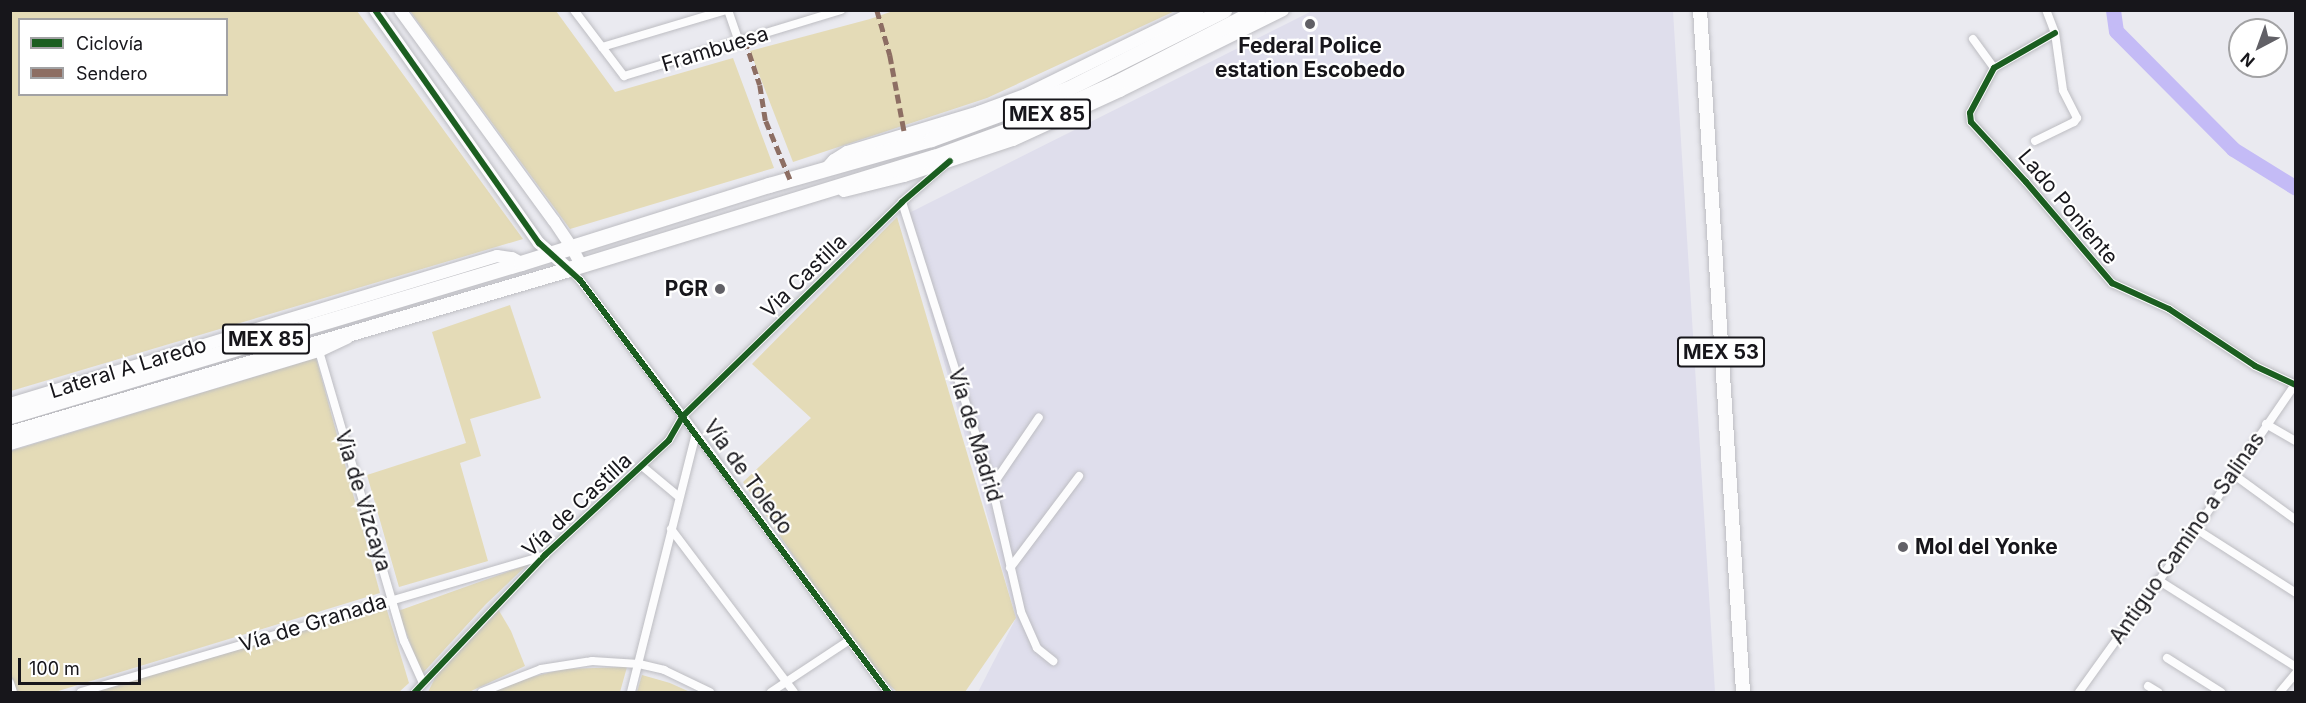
<!DOCTYPE html>
<meta charset="utf-8">
<style>
body{margin:0}
#map{position:relative;width:2306px;height:703px;overflow:hidden;background:#eaeaf0;font-family:Inter,sans-serif}
div>[style]{position:absolute}
.built>*{inset:0;background:#dfdeec}
.green>*{inset:0;background:#e4dbb7}
.river>*{height:15px;margin:-7.5px;padding:0 7.5px;transform-origin:7.5px;border-radius:7.5px;background:#c4bbf6}
.roads{filter:drop-shadow(0 0 2px #bdbdc2) drop-shadow(0 0 2px #bdbdc2)}
.street>*{height:8px;margin:-4px;padding:0 4px;transform-origin:4px;border-radius:4px;background:#fcfcfd}
.secondary>*{height:12px;margin:-6px;padding:0 6px;transform-origin:6px;border-radius:6px;background:#fcfcfd}
.primary>*{height:14px;margin:-7px;padding:0 7px;transform-origin:7px;border-radius:7px;background:#fcfcfd}
.highway>*{height:15px;margin:-7.5px;padding:0 7.5px;transform-origin:7.5px;border-radius:7.5px;background:#fcfcfd}
.quiet>*{height:4.5px;margin-top:-2.25px;transform-origin:0;background:repeating-linear-gradient(90deg,#8d6e63 0 9px,transparent 0 13.5px)}
.cycleway>*{height:6px;margin:-3px;padding:0 3px;transform-origin:3px;border-radius:3px;background:#1b5e20}
.dots>*{width:16px;height:16px;translate:-50% -50%;box-sizing:border-box;border:3px solid #fff;border-radius:50%}
span{translate:-50% -50%;white-space:nowrap;text-align:center;line-height:1.15;-webkit-text-stroke:4.5px #fff;paint-order:stroke}
.shield-label span{padding:2px 4px;background:#fff;border:2px solid;border-radius:4px;-webkit-text-stroke-width:0}
.shield-label{font-size:20px;color:#17161b;font-weight:700}
.poi-label{font-size:21px;color:#17161b;font-weight:700}
.right{translate:-100% -50%;text-align:right}
.left{translate:0 -50%;text-align:left}
.street-label{font-size:21px;color:#17161b}
.frame{position:absolute;inset:0;border:12px solid #17161b;pointer-events:none}
.legend{position:absolute;left:18px;top:18px;width:210px;height:78px;box-sizing:border-box;background:#fff;border:2px solid #a2a2a4;margin:0;padding:8px 10px;list-style:none;font-size:18px;color:#17161b}
.legend li{display:flex;align-items:center;gap:12px;height:30px}
.legend b{width:30px;border:2px solid #a2a2a4}
.north{position:absolute;left:2228px;top:18px;width:60px;height:60px;box-sizing:border-box;background:#fff;border:2px solid #a2a2a4;border-radius:50%;rotate:221deg;font-size:16px;font-weight:700;line-height:24px;text-align:center;color:#17161b}
.north::after{content:'';display:block;margin:auto;width:21px;height:27px;background:#616066;clip-path:polygon(50% 0,100% 100%,50% 72%,0 100%)}
.scale{position:absolute;left:18px;top:658px;width:123px;height:27px;box-sizing:border-box;border:3px solid #17161b;border-top:0;padding-left:8px;font-size:18px;line-height:21px;white-space:nowrap;color:#17161b;-webkit-text-stroke:4px #fff;paint-order:stroke}
</style>
<div id="map">
<div class="built">
<div style="clip-path:polygon(1312px 11px,1673px 11px,1715px 692px,978px 692px,1016px 618px,903px 216px)"></div>
</div>
<div class="green">
<div style="clip-path:polygon(evenodd,11px 10px,357px 11px,523px 239px,11px 391px,11px 10px,20px 20px,226px 20px,226px 94px,20px 94px,20px 20px)"></div>
<div style="clip-path:polygon(410px 11px,556px 11px,615px 92px,733px 58px,774px 168px,570px 229px)"></div>
<div style="clip-path:polygon(893px 11px,893px 10px,1175px 11px,987px 98px,793px 162px,750px 51px,870px 19px)"></div>
<div style="clip-path:polygon(897px 217px,1016px 618px,965px 692px,897px 692px,868px 665px,743px 482px,811px 418px,752px 364px)"></div>
<div style="clip-path:polygon(510px 305px,541px 398px,470px 419px,481px 456px,460px 463px,488px 561px,399px 587px,367px 475px,466px 443px,432px 332px)"></div>
<div style="clip-path:polygon(316px 358px,380px 593px,55px 692px,16px 692px,11px 674px,11px 451px)"></div>
<div style="clip-path:polygon(527px 565px,486px 604px,422px 674px,398px 611px)"></div>
<div style="clip-path:polygon(386px 607px,409px 683px,399px 692px,92px 692px)"></div>
<div style="clip-path:polygon(498px 609px,511px 631px,525px 666px,469px 692px,428px 692px,439px 670px)"></div>
<div style="clip-path:polygon(627px 667px,620px 692px,493px 692px,516px 681px,564px 669px)"></div>
<div style="clip-path:polygon(642px 675px,670px 683px,690px 692px,637px 692px)"></div>
</div>
<div class="river">
<div style="left:2113px;top:10px;width:21px;rotate:82deg"></div>
<div style="left:2116px;top:31px;width:166px;rotate:45.2deg"></div>
<div style="left:2233px;top:149px;width:74px;rotate:31.8deg"></div>
</div>
<div class="roads">
<div class="street">
<div style="left:574px;top:10px;width:83px;rotate:52.9deg"></div>
<div style="left:624px;top:76px;width:227px;rotate:-16.9deg"></div>
<div style="left:728px;top:10px;width:34px;rotate:71deg"></div>
<div style="left:2055px;top:33px;width:70px;rotate:150.2deg"></div>
<div style="left:1994px;top:68px;width:51px;rotate:118.1deg"></div>
<div style="left:1970px;top:113px;width:9px;rotate:84deg"></div>
<div style="left:1971px;top:122px;width:81px;rotate:47.5deg"></div>
<div style="left:2026px;top:182px;width:133px;rotate:49.6deg"></div>
<div style="left:2112px;top:283px;width:63px;rotate:24.5deg"></div>
<div style="left:2169px;top:309px;width:103px;rotate:33.5deg"></div>
<div style="left:2255px;top:366px;width:45px;rotate:24.9deg"></div>
<div style="left:1973px;top:39px;width:36px;rotate:54deg"></div>
<div style="left:602px;top:47px;width:129px;rotate:-16.6deg"></div>
<div style="left:2035px;top:141px;width:43px;rotate:-26deg"></div>
<div style="left:2074px;top:122px;width:5px;rotate:-53deg"></div>
<div style="left:2077px;top:118px;width:31px;rotate:-117deg"></div>
<div style="left:2063px;top:90px;width:58px;rotate:-98deg"></div>
<div style="left:2055px;top:33px;width:25px;rotate:-111deg"></div>
<div style="left:902px;top:202px;width:298px;rotate:72.4deg"></div>
<div style="left:992px;top:486px;width:129px;rotate:77deg"></div>
<div style="left:1021px;top:612px;width:39px;rotate:66deg"></div>
<div style="left:1037px;top:648px;width:21px;rotate:39deg"></div>
<div style="left:569px;top:269px;width:16px;rotate:45deg"></div>
<div style="left:580px;top:280px;width:171px;rotate:52.9deg"></div>
<div style="left:683px;top:416px;width:344px;rotate:53.4deg"></div>
<div style="left:319px;top:351px;width:302px;rotate:73.7deg"></div>
<div style="left:404px;top:641px;width:46px;rotate:65.7deg"></div>
<div style="left:2266px;top:424px;width:34px;rotate:30deg"></div>
<div style="left:642px;top:466px;width:47px;rotate:39.8deg"></div>
<div style="left:2233px;top:474px;width:78px;rotate:36.1deg"></div>
<div style="left:992px;top:486px;width:83px;rotate:-55.7deg"></div>
<div style="left:671px;top:529px;width:204px;rotate:53deg"></div>
<div style="left:2196px;top:529px;width:119px;rotate:32.6deg"></div>
<div style="left:1010px;top:568px;width:115px;rotate:-53.1deg"></div>
<div style="left:2158px;top:580px;width:163px;rotate:32.2deg"></div>
<div style="left:2167px;top:658px;width:64px;rotate:32.2deg"></div>
<div style="left:10px;top:683px;width:9px;rotate:72deg"></div>
<div style="left:2148px;top:686px;width:12px;rotate:31deg"></div>
<div style="left:81px;top:692px;width:484px;rotate:-16.4deg"></div>
<div style="left:415px;top:692px;width:189px;rotate:-46.5deg"></div>
<div style="left:545px;top:555px;width:169px;rotate:-42.8deg"></div>
<div style="left:669px;top:440px;width:28px;rotate:-60deg"></div>
<div style="left:683px;top:416px;width:306px;rotate:-44.3deg"></div>
<div style="left:902px;top:202px;width:57px;rotate:-40.7deg"></div>
<div style="left:482px;top:692px;width:63px;rotate:-21.3deg"></div>
<div style="left:541px;top:669px;width:52px;rotate:-8.9deg"></div>
<div style="left:592px;top:661px;width:47px;rotate:3.7deg"></div>
<div style="left:639px;top:664px;width:26px;rotate:13deg"></div>
<div style="left:664px;top:670px;width:51px;rotate:25.6deg"></div>
<div style="left:631px;top:692px;width:266px;rotate:-75.9deg"></div>
<div style="left:771px;top:692px;width:92px;rotate:-33.5deg"></div>
<div style="left:2079px;top:692px;width:201px;rotate:-54.3deg"></div>
<div style="left:2196px;top:529px;width:177px;rotate:-55.6deg"></div>
<div style="left:2280px;top:692px;width:25px;rotate:-50deg"></div>
</div>
<div class="secondary">
<div style="left:375px;top:10px;width:285px;rotate:54.9deg"></div>
<div style="left:539px;top:243px;width:40px;rotate:41deg"></div>
<div style="left:400px;top:10px;width:261px;rotate:53.9deg"></div>
<div style="left:554px;top:221px;width:30px;rotate:56deg"></div>
<div style="left:571px;top:246px;width:21px;rotate:62deg"></div>
<div style="left:825px;top:170px;width:13px;rotate:-48deg"></div>
<div style="left:834px;top:160px;width:15px;rotate:-32deg"></div>
<div style="left:847px;top:152px;width:138px;rotate:-16.9deg"></div>
<div style="left:979px;top:112px;width:49px;rotate:-20.3deg"></div>
<div style="left:1025px;top:95px;width:193px;rotate:-26.2deg"></div>
<div style="left:844px;top:191px;width:62px;rotate:-14deg"></div>
<div style="left:904px;top:176px;width:115px;rotate:-18.3deg"></div>
<div style="left:1013px;top:140px;width:118px;rotate:-24.6deg"></div>
<div style="left:1120px;top:91px;width:182px;rotate:-26.4deg"></div>
<div style="left:10px;top:404px;width:509px;rotate:-16.9deg"></div>
<div style="left:497px;top:256px;width:15px;rotate:8deg"></div>
<div style="left:512px;top:258px;width:10px;rotate:29deg"></div>
<div style="left:10px;top:444px;width:323px;rotate:-16.8deg"></div>
<div style="left:319px;top:351px;width:31px;rotate:-25deg"></div>
</div>
<div class="primary">
<div style="left:1700px;top:10px;width:683px;rotate:86.39deg"></div>
</div>
<div class="highway">
<div style="left:10px;top:416px;width:533px;rotate:-16.67deg"></div>
<div style="left:521px;top:263px;width:260px;rotate:-17.5deg"></div>
<div style="left:769px;top:185px;width:168px;rotate:-15.9deg"></div>
<div style="left:931px;top:139px;width:145px;rotate:-20.2deg"></div>
<div style="left:1067px;top:89px;width:176px;rotate:-26.7deg"></div>
<div style="left:10px;top:433px;width:583px;rotate:-16.35deg"></div>
<div style="left:569px;top:269px;width:382px;rotate:-17.1deg"></div>
<div style="left:934px;top:157px;width:96px;rotate:-20.1deg"></div>
<div style="left:1024px;top:124px;width:100px;rotate:-24.3deg"></div>
<div style="left:1115px;top:83px;width:160px;rotate:-27.2deg"></div>
</div>
</div>
<div class="quiet">
<div style="left:877px;top:10px;width:47px;rotate:73.9deg"></div>
<div style="left:890px;top:55px;width:81px;rotate:79.4deg"></div>
<div style="left:745px;top:40px;width:47px;rotate:71.6deg"></div>
<div style="left:760px;top:85px;width:36px;rotate:81deg"></div>
<div style="left:766px;top:121px;width:63px;rotate:67.5deg"></div>
</div>
<div class="cycleway">
<div style="left:375px;top:10px;width:285px;rotate:54.9deg"></div>
<div style="left:539px;top:243px;width:55px;rotate:42.1deg"></div>
<div style="left:580px;top:280px;width:514px;rotate:53.22deg"></div>
<div style="left:2055px;top:33px;width:70px;rotate:150.2deg"></div>
<div style="left:1994px;top:68px;width:51px;rotate:118.1deg"></div>
<div style="left:1970px;top:113px;width:9px;rotate:84deg"></div>
<div style="left:1971px;top:122px;width:81px;rotate:47.5deg"></div>
<div style="left:2026px;top:182px;width:133px;rotate:49.6deg"></div>
<div style="left:2112px;top:283px;width:63px;rotate:24.5deg"></div>
<div style="left:2169px;top:309px;width:103px;rotate:33.5deg"></div>
<div style="left:2255px;top:366px;width:45px;rotate:24.9deg"></div>
<div style="left:415px;top:692px;width:189px;rotate:-46.5deg"></div>
<div style="left:545px;top:555px;width:169px;rotate:-42.8deg"></div>
<div style="left:669px;top:440px;width:28px;rotate:-60deg"></div>
<div style="left:683px;top:416px;width:306px;rotate:-44.3deg"></div>
<div style="left:902px;top:202px;width:63px;rotate:-40.5deg"></div>
</div>
<div class="dots">
<div style="left:1310px;top:24px;background:#616066"></div>
<div style="left:720px;top:289px;background:#616066"></div>
<div style="left:1903px;top:547px;background:#616066"></div>
</div>
<div class="shield-label">
<span style="left:1047px;top:114px">MEX 85</span>
<span style="left:266px;top:339px">MEX 85</span>
<span style="left:1721px;top:352px">MEX 53</span>
</div>
<div class="poi-label">
<span style="left:1310px;top:58px">Federal Police<br>estation Escobedo</span>
<span class="right" style="left:708px;top:289px">PGR</span>
<span class="left" style="left:1915px;top:547px">Mol del Yonke</span>
</div>
<div class="street-label">
<span style="left:715px;top:49px;rotate:-17deg">Frambuesa</span>
<span style="left:2068px;top:207px;rotate:50deg">Lado Poniente</span>
<span style="left:804px;top:276px;rotate:-44deg">Via Castilla</span>
<span style="left:128px;top:368px;rotate:-17deg">Lateral A Laredo</span>
<span style="left:975px;top:435px;rotate:73deg">Vía de Madrid</span>
<span style="left:748px;top:477px;rotate:54deg">Vía de Toledo</span>
<span style="left:363px;top:501px;rotate:73deg">Via de Vizcaya</span>
<span style="left:577px;top:505px;rotate:-43deg">Vía de Castilla</span>
<span style="left:2187px;top:538px;rotate:-55deg">Antiguo Camino a Salinas</span>
<span style="left:313px;top:623px;rotate:-17deg">Vía de Granada</span>
</div>
<div class="frame"></div>
<ul class="legend">
<li><b style="height:8px;background:#1b5e20"></b>Ciclovía</li>
<li><b style="height:8px;background:#8d6e63"></b>Sendero</li>
</ul>
<div class="north">N</div>
<div class="scale">100 m</div>
</div>
